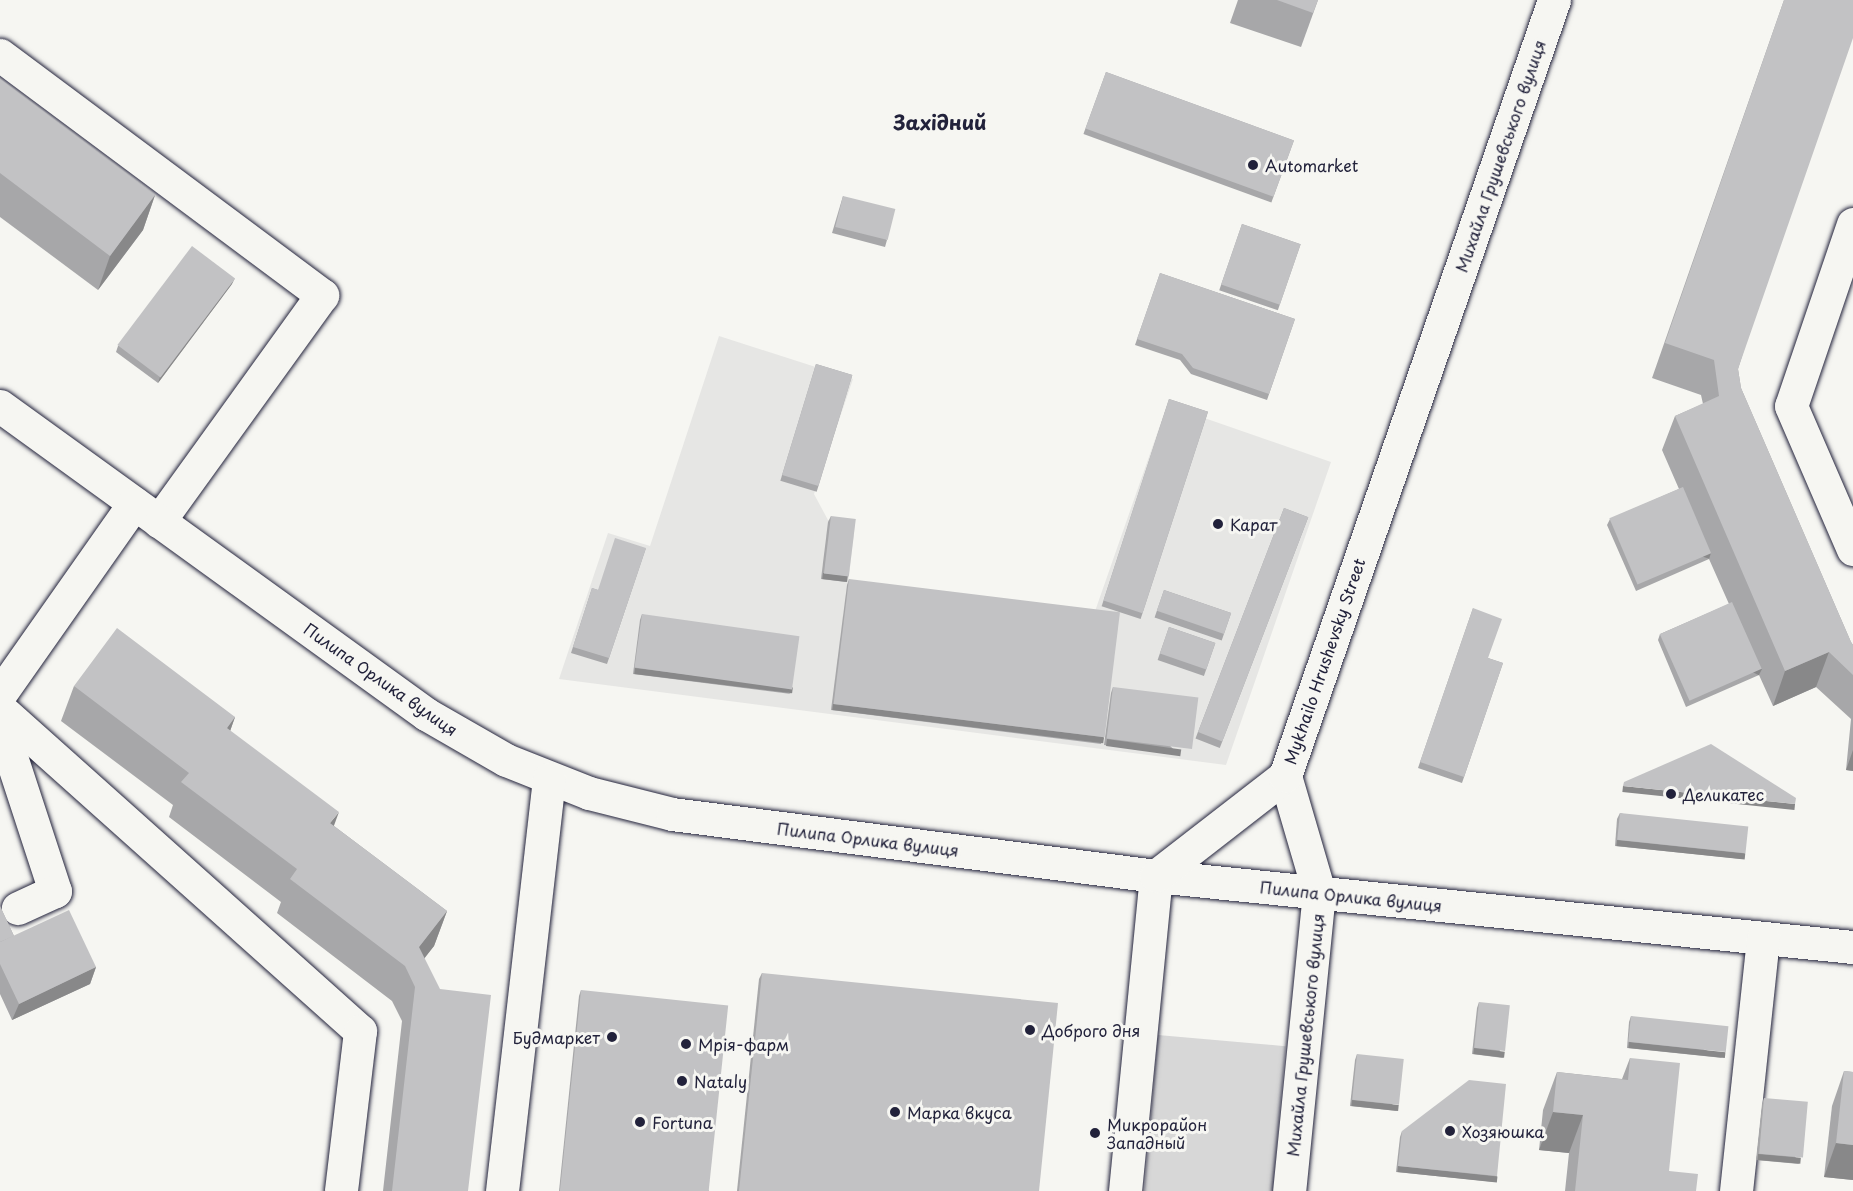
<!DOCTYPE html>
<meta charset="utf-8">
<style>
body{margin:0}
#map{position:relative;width:1853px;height:1191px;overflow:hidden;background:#f6f6f2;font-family:"Playpen Sans",sans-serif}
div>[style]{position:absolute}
.built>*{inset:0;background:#e6e6e4}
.green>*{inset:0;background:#d7d7d7;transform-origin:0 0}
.roads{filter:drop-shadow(0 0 2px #22223b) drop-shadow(0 0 2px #22223b)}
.minor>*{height:33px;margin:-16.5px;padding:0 16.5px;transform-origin:16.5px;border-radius:16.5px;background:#f6f6f2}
.wall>*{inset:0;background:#a7a7a9;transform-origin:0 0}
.shaded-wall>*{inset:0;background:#888889;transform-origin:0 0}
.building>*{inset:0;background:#c2c2c4;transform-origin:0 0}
.dots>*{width:16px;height:16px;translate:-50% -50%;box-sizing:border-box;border:3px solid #f6f6f2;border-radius:50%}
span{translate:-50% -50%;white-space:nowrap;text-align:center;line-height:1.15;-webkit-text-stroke:6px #f6f6f2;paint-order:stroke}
.street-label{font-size:16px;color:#22223b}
.poi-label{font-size:16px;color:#22223b}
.left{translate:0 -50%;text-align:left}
.right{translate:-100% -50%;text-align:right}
.quarter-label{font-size:20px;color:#22223b;font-weight:700}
</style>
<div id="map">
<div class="built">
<div style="clip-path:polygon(719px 336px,853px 379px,814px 494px,828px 520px,855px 523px,848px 585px,1093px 617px,1167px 405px,1331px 462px,1226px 765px,559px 679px,608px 533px,650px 546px)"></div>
</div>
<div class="green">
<div style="left:1158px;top:1035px;width:128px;height:157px;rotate:5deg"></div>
</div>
<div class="roads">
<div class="minor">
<div style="left:0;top:55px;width:402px;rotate:36.7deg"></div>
<div style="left:322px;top:295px;width:279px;rotate:125.8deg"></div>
<div style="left:1853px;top:224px;width:192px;rotate:108.8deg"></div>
<div style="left:1791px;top:406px;width:156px;rotate:66.6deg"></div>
<div style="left:0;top:406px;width:526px;rotate:35.87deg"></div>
<div style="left:426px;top:714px;width:92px;rotate:29.9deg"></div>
<div style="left:506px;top:760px;width:89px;rotate:21.7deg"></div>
<div style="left:589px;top:793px;width:86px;rotate:14.2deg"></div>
<div style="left:672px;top:814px;width:488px;rotate:7.3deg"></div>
<div style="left:1156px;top:876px;width:701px;rotate:5.82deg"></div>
<div style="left:0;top:694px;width:233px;rotate:-54.9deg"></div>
<div style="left:0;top:709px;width:483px;rotate:41.8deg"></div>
<div style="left:360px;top:1031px;width:161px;rotate:96.8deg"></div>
<div style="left:0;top:723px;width:177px;rotate:71.9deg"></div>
<div style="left:55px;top:891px;width:41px;rotate:155.3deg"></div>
<div style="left:1285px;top:776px;width:121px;rotate:73.7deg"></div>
<div style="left:1319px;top:892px;width:301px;rotate:95.7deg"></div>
<div style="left:502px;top:1191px;width:415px;rotate:-83.5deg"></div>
<div style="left:1125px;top:1191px;width:317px;rotate:-84.4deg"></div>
<div style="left:1156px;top:876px;width:163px;rotate:-37.8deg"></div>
<div style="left:1285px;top:776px;width:821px;rotate:-70.88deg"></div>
<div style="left:1736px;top:1191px;width:254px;rotate:-83.9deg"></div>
</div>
</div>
<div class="wall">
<div style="clip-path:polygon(1238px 0,1318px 0,1301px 47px,1230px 23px)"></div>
<div style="clip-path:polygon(1784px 0,1853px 0,1738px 369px,1741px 388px,1851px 642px,1853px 645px,1853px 771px,1846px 770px,1851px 719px,1816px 687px,1773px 706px,1759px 675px,1686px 707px,1658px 640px,1660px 634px,1729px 604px,1709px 559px,1636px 591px,1607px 525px,1610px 519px,1679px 489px,1662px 450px,1675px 416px,1703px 404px,1701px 395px,1652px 378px)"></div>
<div style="left:1106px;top:72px;width:200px;height:66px;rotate:20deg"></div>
<div style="clip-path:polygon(0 79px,155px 195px,143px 230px,98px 290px,0 217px)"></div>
<div style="clip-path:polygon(843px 196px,887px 240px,885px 247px,832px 233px)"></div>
<div style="left:1242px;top:224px;width:62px;height:70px;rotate:19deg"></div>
<div style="clip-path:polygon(1160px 273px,1295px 319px,1267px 400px,1191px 374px,1180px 360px,1135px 345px)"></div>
<div style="clip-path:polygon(232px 284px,158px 383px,116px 352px,118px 346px)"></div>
<div style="left:816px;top:364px;width:38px;height:122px;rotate:17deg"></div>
<div style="left:1169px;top:399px;width:41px;height:218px;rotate:18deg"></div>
<div style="left:1284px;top:508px;width:26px;height:247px;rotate:21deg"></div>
<div style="clip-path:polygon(831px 516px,846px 582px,821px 579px,828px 522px)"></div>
<div style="clip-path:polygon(646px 548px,607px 664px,571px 653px,592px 588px,598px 590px)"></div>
<div style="clip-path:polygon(849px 579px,1104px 738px,1101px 744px,831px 710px,847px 585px)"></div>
<div style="left:1164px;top:590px;width:71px;height:29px;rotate:19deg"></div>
<div style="clip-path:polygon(1473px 608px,1488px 658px,1503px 663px,1462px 783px,1418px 768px)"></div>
<div style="clip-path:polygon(642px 614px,791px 694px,633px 674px,640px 620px)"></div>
<div style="left:1169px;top:627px;width:49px;height:35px;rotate:19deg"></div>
<div style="clip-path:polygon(74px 686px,235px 717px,230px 731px,334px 826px,447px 911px,434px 946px,424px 958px,468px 1191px,383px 1191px,402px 1021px,392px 1001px,277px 913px,281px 902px,169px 817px,173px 805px,61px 721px)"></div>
<div style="clip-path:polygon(1113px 687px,1179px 755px,1104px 745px,1111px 693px)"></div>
<div style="clip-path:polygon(1620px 813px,1745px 853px,1742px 859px,1615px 846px,1617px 819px)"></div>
<div style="clip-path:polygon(0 906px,14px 936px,96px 967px,90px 984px,12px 1020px,0 994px)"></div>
<div style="clip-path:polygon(762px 973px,1039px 1191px,737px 1191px,759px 979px)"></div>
<div style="clip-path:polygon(581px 990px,709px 1191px,559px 1191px,579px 996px)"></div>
<div style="clip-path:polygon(1479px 1002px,1503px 1058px,1472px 1054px,1477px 1008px)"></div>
<div style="clip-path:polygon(1631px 1016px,1723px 1058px,1627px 1048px,1629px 1022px)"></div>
<div style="clip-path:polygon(1357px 1054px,1397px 1111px,1350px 1106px,1355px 1060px)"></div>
<div style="clip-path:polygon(1630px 1058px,1669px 1171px,1696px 1191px,1565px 1191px,1569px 1153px,1539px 1150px,1543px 1110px,1557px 1072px,1622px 1079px)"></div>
<div style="clip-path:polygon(1844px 1071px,1853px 1072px,1853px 1180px,1824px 1177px,1832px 1106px)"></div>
<div style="clip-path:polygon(1764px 1098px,1799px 1164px,1756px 1160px,1762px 1104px)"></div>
<div style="clip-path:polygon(1402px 1131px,1497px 1176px,1495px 1182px,1396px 1172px,1400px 1137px)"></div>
</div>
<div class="shaded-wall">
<div style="clip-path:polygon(155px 195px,143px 230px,98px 290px,110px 256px)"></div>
<div style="clip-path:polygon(235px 278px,232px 284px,158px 383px,160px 377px)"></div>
<div style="left:1711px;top:553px;width:6px;height:80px;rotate:108deg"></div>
<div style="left:823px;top:573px;width:25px;height:6px;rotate:7deg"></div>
<div style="clip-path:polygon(1829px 652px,1816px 687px,1773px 706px,1785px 671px)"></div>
<div style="left:635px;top:668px;width:159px;height:6px;rotate:7deg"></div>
<div style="left:1762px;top:669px;width:7px;height:80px;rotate:117deg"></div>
<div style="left:833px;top:704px;width:273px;height:6px;rotate:7deg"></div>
<div style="clip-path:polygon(235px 717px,223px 751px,227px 728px)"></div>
<div style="left:1107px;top:739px;width:75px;height:7px;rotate:8deg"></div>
<div style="clip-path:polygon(1853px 750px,1853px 771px,1846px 770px)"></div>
<div style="left:1623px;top:786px;width:173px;height:6px;rotate:6deg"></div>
<div style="clip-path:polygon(339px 812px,326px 847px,330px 823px)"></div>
<div style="left:1617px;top:840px;width:129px;height:6px;rotate:6deg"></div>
<div style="clip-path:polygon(447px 911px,434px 946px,410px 977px,419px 947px)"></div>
<div style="clip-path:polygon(96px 967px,90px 984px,12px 1020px,19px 1004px)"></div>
<div style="left:1629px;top:1042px;width:97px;height:6px;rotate:6deg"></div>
<div style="left:1474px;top:1048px;width:31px;height:6px;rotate:7deg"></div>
<div style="left:1352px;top:1100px;width:47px;height:6px;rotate:6deg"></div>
<div style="clip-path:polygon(1553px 1112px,1583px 1115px,1569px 1153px,1539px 1150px)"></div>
<div style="clip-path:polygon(1836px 1143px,1853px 1145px,1853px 1180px,1824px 1177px)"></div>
<div style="left:1758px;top:1154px;width:43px;height:6px;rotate:5deg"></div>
<div style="left:1398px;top:1166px;width:100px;height:6px;rotate:6deg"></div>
</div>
<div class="building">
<div style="clip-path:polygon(1277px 0,1318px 0,1313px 13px)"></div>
<div style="clip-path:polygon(1784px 0,1853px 0,1853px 38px,1738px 369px,1741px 388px,1851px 642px,1853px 645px,1853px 675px,1829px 652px,1785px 671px,1675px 416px,1719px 396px,1714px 360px,1665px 343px)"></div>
<div style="left:1106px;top:72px;width:200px;height:60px;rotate:20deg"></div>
<div style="clip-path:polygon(0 79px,155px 195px,110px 256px,0 173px)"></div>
<div style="left:843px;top:196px;width:54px;height:32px;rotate:14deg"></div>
<div style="left:1242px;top:224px;width:62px;height:64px;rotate:19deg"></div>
<div style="left:192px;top:246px;width:54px;height:124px;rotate:37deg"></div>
<div style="clip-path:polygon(1160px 273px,1295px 319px,1269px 394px,1193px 368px,1182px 354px,1137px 339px)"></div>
<div style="left:816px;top:364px;width:38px;height:116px;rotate:17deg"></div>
<div style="left:1169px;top:399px;width:41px;height:212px;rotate:18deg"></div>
<div style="left:1683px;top:487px;width:72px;height:80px;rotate:67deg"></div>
<div style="left:1284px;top:508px;width:26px;height:240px;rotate:21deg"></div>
<div style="left:831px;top:516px;width:25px;height:58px;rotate:7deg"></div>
<div style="clip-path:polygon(615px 538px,646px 548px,609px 658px,573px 647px,592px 588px,598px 590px)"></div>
<div style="left:849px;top:579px;width:273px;height:126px;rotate:7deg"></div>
<div style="left:1164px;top:590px;width:71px;height:22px;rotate:19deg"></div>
<div style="left:1732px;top:602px;width:73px;height:79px;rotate:66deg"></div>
<div style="clip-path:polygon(1473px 608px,1502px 619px,1488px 658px,1503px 663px,1464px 777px,1420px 762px)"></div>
<div style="left:642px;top:614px;width:159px;height:54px;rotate:8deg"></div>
<div style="left:1169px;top:627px;width:49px;height:28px;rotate:19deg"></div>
<div style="clip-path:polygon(117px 628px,235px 717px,227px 728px,339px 812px,330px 823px,447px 911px,419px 947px,440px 989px,491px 995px,468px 1191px,392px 1191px,415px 987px,405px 966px,290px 879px,297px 869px,181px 782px,189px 773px,74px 686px)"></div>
<div style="left:1113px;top:687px;width:86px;height:52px;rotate:7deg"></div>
<div style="clip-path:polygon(1711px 744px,1796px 798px,1795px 804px,1623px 786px,1624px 782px)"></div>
<div style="left:1620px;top:813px;width:129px;height:27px;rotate:6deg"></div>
<div style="clip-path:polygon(0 906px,14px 936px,0 942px)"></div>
<div style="clip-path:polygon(69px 910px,96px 967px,19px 1004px,0 964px,0 942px)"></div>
<div style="clip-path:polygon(762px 973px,1058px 1003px,1039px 1191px,739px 1191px)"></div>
<div style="left:581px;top:990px;width:148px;height:202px;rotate:6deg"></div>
<div style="left:1479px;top:1002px;width:31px;height:46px;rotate:6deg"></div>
<div style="left:1631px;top:1016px;width:98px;height:26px;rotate:6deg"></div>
<div style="left:1357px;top:1054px;width:47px;height:46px;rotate:6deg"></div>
<div style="clip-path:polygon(1630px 1058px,1680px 1063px,1669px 1171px,1698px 1174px,1696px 1191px,1575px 1191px,1583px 1115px,1553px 1112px,1557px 1072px,1628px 1080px)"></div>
<div style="clip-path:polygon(1844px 1071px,1853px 1072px,1853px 1145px,1836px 1143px)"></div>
<div style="clip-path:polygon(1469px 1080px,1506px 1084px,1497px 1176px,1398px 1166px,1402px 1131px)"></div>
<div style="left:1764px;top:1098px;width:44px;height:56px;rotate:5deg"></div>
</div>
<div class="dots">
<div style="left:1253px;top:165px;background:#22223b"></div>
<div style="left:1218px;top:524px;background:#22223b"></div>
<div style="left:1671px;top:794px;background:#22223b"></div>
<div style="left:1030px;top:1030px;background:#22223b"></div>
<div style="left:612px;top:1037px;background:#22223b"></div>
<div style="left:686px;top:1044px;background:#22223b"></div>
<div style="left:682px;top:1081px;background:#22223b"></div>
<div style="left:895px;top:1112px;background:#22223b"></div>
<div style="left:640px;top:1122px;background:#22223b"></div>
<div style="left:1450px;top:1131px;background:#22223b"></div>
<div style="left:1095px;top:1133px;background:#22223b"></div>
</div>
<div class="street-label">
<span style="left:1500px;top:156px;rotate:-71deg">Михайла Грушевського вулиця</span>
<span style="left:1324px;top:661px;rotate:-71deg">Mykhailo Hrushevsky Street</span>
<span style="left:381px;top:679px;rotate:35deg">Пилипа Орлика вулиця</span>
<span style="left:868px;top:839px;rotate:7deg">Пилипа Орлика вулиця</span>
<span style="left:1351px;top:896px;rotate:6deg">Пилипа Орлика вулиця</span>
<span style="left:1305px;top:1035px;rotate:-84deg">Михайла Грушевського вулиця</span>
</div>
<div class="poi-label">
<span class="left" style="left:1265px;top:165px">Automarket</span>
<span class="left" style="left:1230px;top:524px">Карат</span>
<span class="left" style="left:1683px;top:794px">Деликатес</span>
<span class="left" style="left:1042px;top:1030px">Доброго дня</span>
<span class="right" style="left:600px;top:1037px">Будмаркет</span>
<span class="left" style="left:698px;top:1044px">Мрія-фарм</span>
<span class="left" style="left:694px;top:1081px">Nataly</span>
<span class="left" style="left:907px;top:1112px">Марка вкуса</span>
<span class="left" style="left:652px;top:1122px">Fortuna</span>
<span class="left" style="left:1107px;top:1133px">Микрорайон<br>Западный</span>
<span class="left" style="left:1462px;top:1131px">Хозяюшка</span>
</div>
<div class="quarter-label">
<span style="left:940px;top:122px">Західний</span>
</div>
</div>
